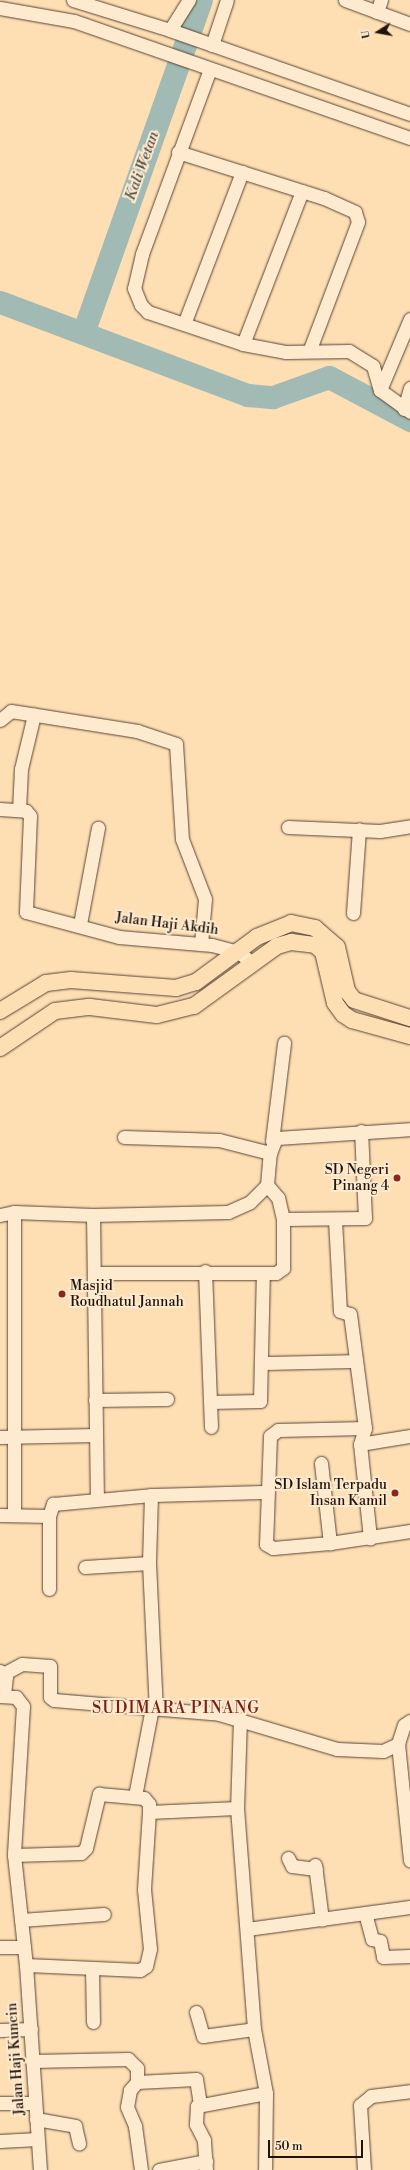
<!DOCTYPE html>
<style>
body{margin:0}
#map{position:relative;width:410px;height:2170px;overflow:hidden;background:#fedeb3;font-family:"Libre Bodoni",serif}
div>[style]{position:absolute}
.river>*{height:23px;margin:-11.5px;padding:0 11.5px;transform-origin:11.5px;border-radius:11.5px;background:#a1bbb4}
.roads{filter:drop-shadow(0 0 1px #574636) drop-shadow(0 0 1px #574636)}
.minor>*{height:13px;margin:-6.5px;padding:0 6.5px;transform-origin:6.5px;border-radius:6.5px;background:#feeace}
.major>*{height:16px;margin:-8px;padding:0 8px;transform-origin:8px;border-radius:8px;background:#fedeb3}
.dots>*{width:11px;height:11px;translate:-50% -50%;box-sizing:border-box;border:2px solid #feeace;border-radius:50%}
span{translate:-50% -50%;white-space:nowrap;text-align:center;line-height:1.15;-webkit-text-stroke:4px #feeace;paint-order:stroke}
.street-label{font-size:14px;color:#1f140c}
.poi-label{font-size:14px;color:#1f140c}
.right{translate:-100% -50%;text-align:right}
.left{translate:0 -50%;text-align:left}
.water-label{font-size:15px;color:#4c4e47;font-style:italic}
.quarter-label{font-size:16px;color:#7a1f14;letter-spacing:1px}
.north{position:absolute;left:358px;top:12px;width:40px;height:40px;-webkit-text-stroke:3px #feeace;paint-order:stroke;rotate:259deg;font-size:11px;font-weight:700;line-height:16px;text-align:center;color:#1f140c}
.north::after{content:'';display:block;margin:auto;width:14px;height:18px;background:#1f140c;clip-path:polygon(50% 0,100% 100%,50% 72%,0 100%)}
.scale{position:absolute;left:268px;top:2140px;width:95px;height:18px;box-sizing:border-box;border:2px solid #1f140c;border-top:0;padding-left:5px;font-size:12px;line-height:14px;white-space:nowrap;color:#1f140c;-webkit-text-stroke:3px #feeace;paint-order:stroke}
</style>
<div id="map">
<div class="river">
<div style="left:0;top:302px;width:265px;rotate:20.6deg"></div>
<div style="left:248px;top:395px;width:25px;rotate:5deg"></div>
<div style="left:273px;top:397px;width:59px;rotate:-19.7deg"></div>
<div style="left:329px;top:377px;width:92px;rotate:28deg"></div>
<div style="left:83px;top:333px;width:353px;rotate:-70.5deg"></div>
</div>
<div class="roads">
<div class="minor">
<div style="left:73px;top:0;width:102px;rotate:17.2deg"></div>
<div style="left:170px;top:30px;width:254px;rotate:19.3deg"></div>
<div style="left:345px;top:0;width:69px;rotate:20.3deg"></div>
<div style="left:0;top:8px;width:75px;rotate:10deg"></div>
<div style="left:74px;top:21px;width:356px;rotate:19.2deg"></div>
<div style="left:377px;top:12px;width:13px;rotate:-72deg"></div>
<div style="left:170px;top:30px;width:36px;rotate:-58deg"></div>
<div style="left:212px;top:45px;width:47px;rotate:-71.6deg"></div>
<div style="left:210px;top:69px;width:197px;rotate:110.2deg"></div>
<div style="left:142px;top:254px;width:35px;rotate:103deg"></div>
<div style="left:134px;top:288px;width:18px;rotate:68deg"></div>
<div style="left:141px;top:305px;width:10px;rotate:45deg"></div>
<div style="left:148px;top:312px;width:100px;rotate:18.6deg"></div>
<div style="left:243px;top:344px;width:44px;rotate:10.5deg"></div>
<div style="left:286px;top:352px;width:63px;rotate:-0.9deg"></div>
<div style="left:349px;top:351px;width:28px;rotate:32deg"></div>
<div style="left:373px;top:366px;width:25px;rotate:74deg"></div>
<div style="left:380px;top:390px;width:37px;rotate:36deg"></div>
<div style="left:178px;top:152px;width:153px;rotate:17.5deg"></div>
<div style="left:324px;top:198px;width:34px;rotate:24deg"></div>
<div style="left:355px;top:212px;width:10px;rotate:73deg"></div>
<div style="left:358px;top:222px;width:136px;rotate:110.7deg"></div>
<div style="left:184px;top:324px;width:163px;rotate:-69.1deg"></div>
<div style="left:243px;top:344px;width:164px;rotate:-68.9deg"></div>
<div style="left:380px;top:390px;width:77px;rotate:-67.1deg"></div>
<div style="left:404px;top:409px;width:22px;rotate:-74deg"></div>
<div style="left:0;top:720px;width:14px;rotate:-39deg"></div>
<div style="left:11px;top:711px;width:128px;rotate:9deg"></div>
<div style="left:137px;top:731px;width:41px;rotate:18.4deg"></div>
<div style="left:176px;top:744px;width:95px;rotate:86.4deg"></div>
<div style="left:182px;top:839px;width:64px;rotate:69deg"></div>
<div style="left:205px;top:899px;width:45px;rotate:95.1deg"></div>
<div style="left:0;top:809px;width:26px;rotate:4deg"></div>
<div style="left:26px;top:811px;width:6px;rotate:51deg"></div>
<div style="left:30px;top:816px;width:96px;rotate:92.4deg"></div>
<div style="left:26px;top:912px;width:96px;rotate:15deg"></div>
<div style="left:119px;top:937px;width:93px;rotate:4.9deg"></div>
<div style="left:212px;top:945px;width:28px;rotate:15deg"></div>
<div style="left:239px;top:952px;width:18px;rotate:41deg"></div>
<div style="left:19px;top:810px;width:41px;rotate:-87.2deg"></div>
<div style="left:21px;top:769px;width:56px;rotate:-76.5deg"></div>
<div style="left:288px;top:827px;width:92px;rotate:2.5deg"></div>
<div style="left:380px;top:831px;width:30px;rotate:-9deg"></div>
<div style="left:353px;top:913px;width:84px;rotate:-85.9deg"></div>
<div style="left:80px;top:924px;width:98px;rotate:-79.4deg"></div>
<div style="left:124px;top:1137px;width:95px;rotate:1.8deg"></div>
<div style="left:219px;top:1140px;width:53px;rotate:14.3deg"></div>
<div style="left:272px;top:1141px;width:99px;rotate:-83deg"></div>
<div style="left:14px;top:1212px;width:302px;rotate:90deg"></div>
<div style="left:0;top:1215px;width:14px;rotate:-12deg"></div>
<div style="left:14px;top:1212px;width:79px;rotate:2.2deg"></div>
<div style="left:93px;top:1215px;width:135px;rotate:-1.3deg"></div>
<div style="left:228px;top:1212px;width:24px;rotate:-24deg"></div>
<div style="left:250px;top:1202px;width:24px;rotate:-45deg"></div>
<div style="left:267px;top:1185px;width:32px;rotate:-85deg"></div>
<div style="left:270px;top:1153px;width:16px;rotate:-68deg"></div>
<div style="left:276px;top:1138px;width:134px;rotate:-3.8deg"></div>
<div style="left:93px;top:1215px;width:284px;rotate:89.2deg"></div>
<div style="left:283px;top:1219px;width:82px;rotate:-0.7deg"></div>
<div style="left:365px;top:1218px;width:87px;rotate:-92.6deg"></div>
<div style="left:335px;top:1220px;width:91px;rotate:86.9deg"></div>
<div style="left:340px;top:1311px;width:10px;rotate:17deg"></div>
<div style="left:350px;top:1314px;width:115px;rotate:82.5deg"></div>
<div style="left:365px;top:1428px;width:17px;rotate:107deg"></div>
<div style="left:360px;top:1444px;width:95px;rotate:83.9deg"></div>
<div style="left:205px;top:1271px;width:156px;rotate:87.8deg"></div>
<div style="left:94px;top:1273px;width:182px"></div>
<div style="left:276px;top:1273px;width:9px;rotate:-36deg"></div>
<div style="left:283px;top:1268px;width:49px;rotate:-90deg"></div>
<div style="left:283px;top:1219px;width:22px;rotate:-103deg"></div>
<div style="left:278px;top:1198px;width:17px;rotate:-130deg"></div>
<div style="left:261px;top:1363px;width:95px;rotate:-1.2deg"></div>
<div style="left:95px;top:1400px;width:72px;rotate:-0.8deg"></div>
<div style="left:211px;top:1402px;width:49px;rotate:-1.2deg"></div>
<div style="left:260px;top:1401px;width:128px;rotate:-88.7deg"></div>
<div style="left:365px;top:1428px;width:87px;rotate:178.7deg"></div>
<div style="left:278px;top:1430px;width:10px;rotate:143deg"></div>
<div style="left:270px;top:1436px;width:108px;rotate:92.1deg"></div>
<div style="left:266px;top:1544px;width:8px;rotate:30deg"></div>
<div style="left:273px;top:1548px;width:57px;rotate:-5deg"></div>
<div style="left:330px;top:1543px;width:81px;rotate:-8.5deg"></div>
<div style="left:0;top:1437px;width:96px;rotate:-1.2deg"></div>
<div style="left:360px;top:1444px;width:51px;rotate:-9.1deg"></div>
<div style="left:321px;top:1463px;width:81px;rotate:83.6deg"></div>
<div style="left:151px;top:1495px;width:68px;rotate:91.7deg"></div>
<div style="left:149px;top:1563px;width:146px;rotate:87.3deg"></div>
<div style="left:0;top:1515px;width:49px;rotate:1.2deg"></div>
<div style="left:85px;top:1567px;width:64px;rotate:-3.6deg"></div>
<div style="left:49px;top:1589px;width:73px;rotate:-90deg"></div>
<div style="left:49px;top:1516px;width:13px;rotate:-72deg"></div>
<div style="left:53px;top:1504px;width:98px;rotate:-5.2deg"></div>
<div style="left:151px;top:1495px;width:114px;rotate:-1.5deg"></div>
<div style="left:0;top:1671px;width:8px;rotate:40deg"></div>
<div style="left:6px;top:1676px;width:20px;rotate:96deg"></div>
<div style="left:5px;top:1673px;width:19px;rotate:-28deg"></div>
<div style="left:22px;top:1664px;width:28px;rotate:4deg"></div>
<div style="left:50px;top:1666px;width:31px;rotate:90deg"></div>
<div style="left:50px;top:1697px;width:5px;rotate:37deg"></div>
<div style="left:54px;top:1700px;width:166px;rotate:4.8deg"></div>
<div style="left:219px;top:1714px;width:123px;rotate:16.5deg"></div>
<div style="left:337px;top:1749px;width:46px;rotate:2.5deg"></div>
<div style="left:383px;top:1751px;width:17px;rotate:-25deg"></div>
<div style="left:0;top:1696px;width:16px;rotate:4deg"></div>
<div style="left:16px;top:1697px;width:11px;rotate:52deg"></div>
<div style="left:23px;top:1706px;width:149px;rotate:93.5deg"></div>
<div style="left:14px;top:1855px;width:111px;rotate:83.8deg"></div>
<div style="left:26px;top:1965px;width:205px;rotate:86.1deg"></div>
<div style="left:240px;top:1719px;width:89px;rotate:91.9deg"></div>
<div style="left:237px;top:1808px;width:222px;rotate:85.6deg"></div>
<div style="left:254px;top:2029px;width:65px;rotate:79.4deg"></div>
<div style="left:266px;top:2093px;width:77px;rotate:90.7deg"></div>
<div style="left:410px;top:1721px;width:7px;rotate:146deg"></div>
<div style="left:404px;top:1725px;width:20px;rotate:108deg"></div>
<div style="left:398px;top:1744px;width:117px;rotate:84.1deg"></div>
<div style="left:135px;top:1796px;width:90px;rotate:-79.1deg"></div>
<div style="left:14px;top:1855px;width:67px;rotate:-1.7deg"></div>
<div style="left:81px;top:1853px;width:7px;rotate:-45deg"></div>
<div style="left:86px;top:1848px;width:56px;rotate:-76.5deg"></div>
<div style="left:99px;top:1794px;width:45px;rotate:5.1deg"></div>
<div style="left:144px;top:1798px;width:8px;rotate:50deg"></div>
<div style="left:149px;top:1804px;width:8px;rotate:90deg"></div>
<div style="left:288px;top:1858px;width:9px;rotate:63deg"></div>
<div style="left:292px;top:1866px;width:24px;rotate:7deg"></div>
<div style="left:315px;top:1865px;width:55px;rotate:82.7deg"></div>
<div style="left:365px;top:1913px;width:27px;rotate:75deg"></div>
<div style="left:372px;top:1939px;width:8px;rotate:14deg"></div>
<div style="left:380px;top:1941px;width:16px;rotate:79deg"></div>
<div style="left:383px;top:1957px;width:27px;rotate:-2deg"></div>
<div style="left:21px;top:1920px;width:83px;rotate:-4.1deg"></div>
<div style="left:247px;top:1929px;width:164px;rotate:-7.7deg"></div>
<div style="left:0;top:1947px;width:24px"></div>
<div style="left:26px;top:1965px;width:114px;rotate:2.5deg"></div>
<div style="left:140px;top:1970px;width:7px;rotate:-34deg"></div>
<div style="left:146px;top:1966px;width:17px;rotate:-77deg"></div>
<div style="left:150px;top:1949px;width:60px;rotate:-95.7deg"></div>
<div style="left:144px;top:1889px;width:77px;rotate:-86.3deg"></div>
<div style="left:149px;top:1812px;width:88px;rotate:-2.6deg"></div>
<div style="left:92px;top:1969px;width:53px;rotate:88.9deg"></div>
<div style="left:196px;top:2012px;width:25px;rotate:74deg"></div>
<div style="left:203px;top:2036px;width:51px;rotate:-7.8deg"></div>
<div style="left:0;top:2030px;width:31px;rotate:-2deg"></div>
<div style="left:32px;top:2061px;width:96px;rotate:-1.2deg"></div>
<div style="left:128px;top:2059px;width:13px;rotate:45deg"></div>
<div style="left:137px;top:2068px;width:14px;rotate:90deg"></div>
<div style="left:137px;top:2082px;width:59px;rotate:-2.9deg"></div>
<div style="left:196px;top:2079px;width:25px;rotate:81deg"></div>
<div style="left:137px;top:2082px;width:11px;rotate:131deg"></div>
<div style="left:130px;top:2090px;width:17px;rotate:100deg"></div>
<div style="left:127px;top:2107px;width:21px;rotate:67deg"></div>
<div style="left:135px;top:2126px;width:44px;rotate:82.2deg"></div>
<div style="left:0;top:2103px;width:35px"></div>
<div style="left:36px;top:2119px;width:40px;rotate:10deg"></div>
<div style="left:75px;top:2126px;width:18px;rotate:77deg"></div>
<div style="left:0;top:2141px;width:37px;rotate:-3deg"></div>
<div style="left:159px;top:2170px;width:48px;rotate:-10.8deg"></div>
<div style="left:206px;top:2170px;width:30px;rotate:-94deg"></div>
<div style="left:204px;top:2140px;width:18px;rotate:-117deg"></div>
<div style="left:196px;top:2124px;width:18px;rotate:-87deg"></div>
<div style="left:197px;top:2106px;width:70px;rotate:-10.7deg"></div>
<div style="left:364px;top:2170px;width:65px;rotate:-93.5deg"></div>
<div style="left:360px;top:2105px;width:14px;rotate:-39deg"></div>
<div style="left:371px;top:2096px;width:39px;rotate:-7deg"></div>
</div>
<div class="major">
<div style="left:0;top:1011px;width:54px;rotate:-31.3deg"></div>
<div style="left:46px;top:983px;width:25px;rotate:-7deg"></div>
<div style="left:71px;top:980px;width:105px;rotate:4.4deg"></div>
<div style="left:176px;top:988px;width:21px;rotate:-17deg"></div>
<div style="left:196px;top:982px;width:76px;rotate:-36.4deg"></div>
<div style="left:257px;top:937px;width:37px;rotate:-22deg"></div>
<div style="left:291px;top:923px;width:25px;rotate:12deg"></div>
<div style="left:315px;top:928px;width:29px;rotate:41deg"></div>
<div style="left:337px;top:947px;width:45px;rotate:77.2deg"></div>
<div style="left:347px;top:991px;width:11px;rotate:52deg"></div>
<div style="left:354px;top:1000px;width:59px;rotate:17.8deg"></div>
<div style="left:0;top:1048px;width:66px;rotate:-33.9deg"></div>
<div style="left:55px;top:1011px;width:35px;rotate:-7deg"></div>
<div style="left:90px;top:1007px;width:67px;rotate:6.8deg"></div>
<div style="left:157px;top:1015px;width:38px;rotate:-14deg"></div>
<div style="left:194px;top:1006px;width:102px;rotate:-35.9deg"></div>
<div style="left:277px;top:946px;width:15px;rotate:-16deg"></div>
<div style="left:291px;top:942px;width:24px;rotate:7deg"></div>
<div style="left:315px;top:945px;width:11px;rotate:41deg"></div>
<div style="left:323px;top:952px;width:52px;rotate:76.8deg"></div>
<div style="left:335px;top:1003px;width:14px;rotate:54deg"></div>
<div style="left:343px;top:1014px;width:11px;rotate:34deg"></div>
<div style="left:352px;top:1020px;width:60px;rotate:15.4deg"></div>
</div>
</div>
<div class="dots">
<div style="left:397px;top:1178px;background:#8f2418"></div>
<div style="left:62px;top:1294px;background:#8f2418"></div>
<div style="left:395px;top:1493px;background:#8f2418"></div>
</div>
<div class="street-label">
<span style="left:167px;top:924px;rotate:7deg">Jalan Haji Akdih</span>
<span style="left:16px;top:2059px;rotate:-94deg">Jalan Haji Kuncin</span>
</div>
<div class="poi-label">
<span class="right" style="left:389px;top:1178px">SD Negeri<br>Pinang 4</span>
<span class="left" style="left:70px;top:1294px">Masjid<br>Roudhatul Jannah</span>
<span class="right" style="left:387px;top:1493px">SD Islam Terpadu<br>Insan Kamil</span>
</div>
<div class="water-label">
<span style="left:142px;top:166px;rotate:-70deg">Kali Wetan</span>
</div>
<div class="quarter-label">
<span style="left:176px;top:1708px">SUDIMARA PINANG</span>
</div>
<div class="north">U</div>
<div class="scale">50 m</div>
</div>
